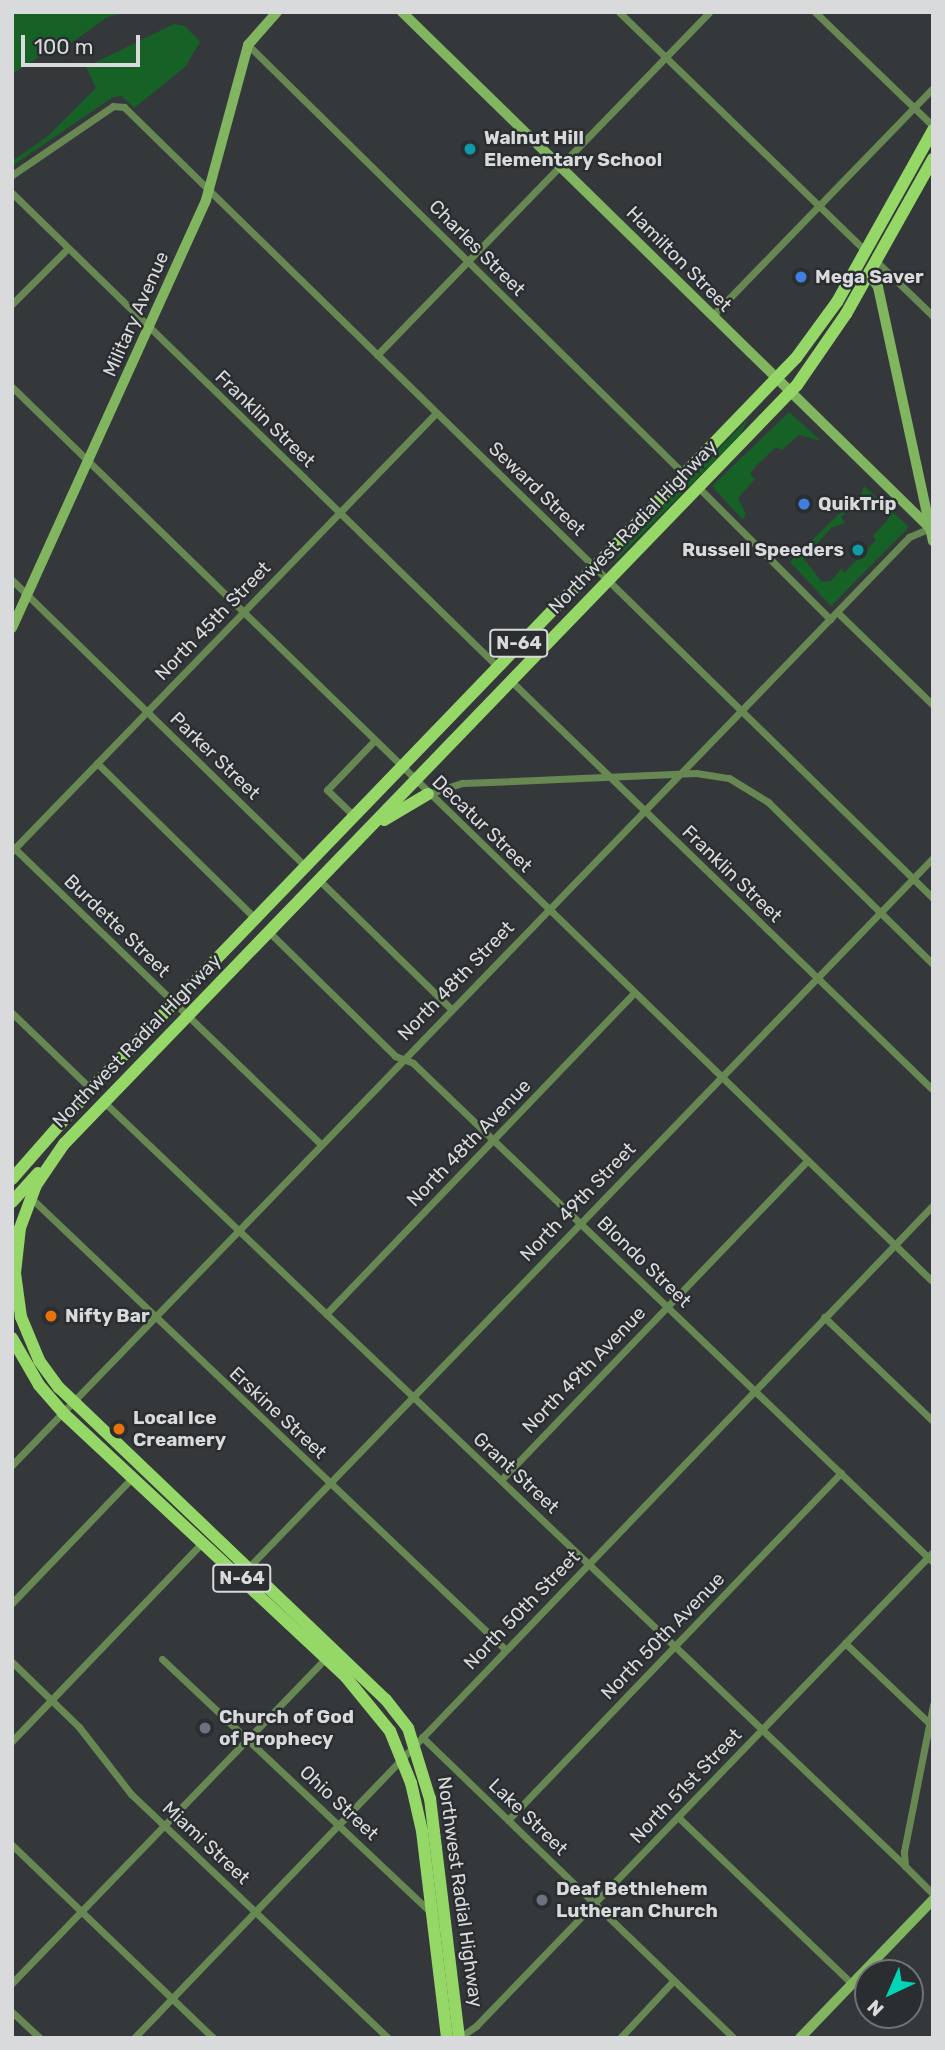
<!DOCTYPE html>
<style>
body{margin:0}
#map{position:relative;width:945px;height:2050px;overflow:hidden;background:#35383b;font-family:Rubik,sans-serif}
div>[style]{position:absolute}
.green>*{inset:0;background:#156126}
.street>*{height:7px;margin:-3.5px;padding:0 3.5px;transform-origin:3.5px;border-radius:3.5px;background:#688853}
.secondary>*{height:10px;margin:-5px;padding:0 5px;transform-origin:5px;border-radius:5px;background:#82b55f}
.primary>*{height:12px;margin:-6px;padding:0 6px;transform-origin:6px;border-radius:6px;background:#96d867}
.dots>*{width:19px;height:19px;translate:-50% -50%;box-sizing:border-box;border:4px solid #2b2e30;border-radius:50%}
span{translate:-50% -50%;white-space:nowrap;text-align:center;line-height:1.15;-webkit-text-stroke:5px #2b2e30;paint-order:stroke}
.shield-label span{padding:2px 5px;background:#2b2e30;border:2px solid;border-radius:5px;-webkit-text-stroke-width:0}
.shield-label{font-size:18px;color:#d8dadc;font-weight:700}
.poi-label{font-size:19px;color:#d8dadc;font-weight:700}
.left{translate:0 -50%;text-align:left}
.right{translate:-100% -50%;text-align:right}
.street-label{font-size:19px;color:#d8dadc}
.frame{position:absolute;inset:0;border:14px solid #d8dadc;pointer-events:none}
.north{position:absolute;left:854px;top:1959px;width:70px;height:70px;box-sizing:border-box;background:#2b2e30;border:2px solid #707375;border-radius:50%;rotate:224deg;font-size:19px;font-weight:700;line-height:28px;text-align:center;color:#d8dadc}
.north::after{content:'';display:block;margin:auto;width:24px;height:32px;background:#00d5b7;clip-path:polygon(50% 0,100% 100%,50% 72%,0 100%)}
.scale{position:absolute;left:21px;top:35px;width:119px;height:32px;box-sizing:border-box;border:4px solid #d8dadc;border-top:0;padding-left:9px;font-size:21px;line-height:24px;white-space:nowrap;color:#d8dadc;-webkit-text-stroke:5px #2b2e30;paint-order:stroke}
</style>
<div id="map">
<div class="green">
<div style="clip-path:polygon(12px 12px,124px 12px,106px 18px,71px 43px,48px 51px,12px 74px)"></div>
<div style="clip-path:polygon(174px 24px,185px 26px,200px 42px,185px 67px,134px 108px,122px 96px,113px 97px,12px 166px,12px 161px,48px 136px,96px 88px,86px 67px)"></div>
<div style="clip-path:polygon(789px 412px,821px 441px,799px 435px,782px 450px,776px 447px,755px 467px,750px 474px,755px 479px,738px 498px,746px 514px,743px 520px,712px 486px)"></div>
<div style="clip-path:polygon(749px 418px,740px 435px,611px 565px,636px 533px)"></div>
<div style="clip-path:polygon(864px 486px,909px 527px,831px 606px,790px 562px,849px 504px,854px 514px,847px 511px,841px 517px,845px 523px,831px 528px,804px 559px,822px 582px,831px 581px,842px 568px,844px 573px,876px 540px,873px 536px,889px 518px,883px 507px,861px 495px)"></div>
</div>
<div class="street">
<div style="left:619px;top:12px;width:344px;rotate:44.1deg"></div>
<div style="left:815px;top:12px;width:164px;rotate:44deg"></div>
<div style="left:248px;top:45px;width:612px;rotate:44.54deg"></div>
<div style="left:12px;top:175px;width:122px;rotate:-34.3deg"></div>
<div style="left:113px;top:106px;width:11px;rotate:5deg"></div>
<div style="left:124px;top:107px;width:1131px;rotate:44.36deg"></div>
<div style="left:12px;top:193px;width:677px;rotate:44.28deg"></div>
<div style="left:876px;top:261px;width:79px;rotate:44deg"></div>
<div style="left:12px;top:304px;width:79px;rotate:-45deg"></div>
<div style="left:712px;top:316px;width:318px;rotate:-45.9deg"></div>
<div style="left:377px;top:355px;width:477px;rotate:-45.9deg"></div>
<div style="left:12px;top:387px;width:1284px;rotate:44.18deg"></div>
<div style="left:698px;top:487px;width:187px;rotate:45deg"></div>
<div style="left:12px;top:580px;width:409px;rotate:44.3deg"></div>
<div style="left:837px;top:612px;width:134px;rotate:44.1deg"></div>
<div style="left:511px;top:681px;width:588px;rotate:44.1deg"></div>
<div style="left:97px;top:763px;width:221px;rotate:44.5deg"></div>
<div style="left:428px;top:794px;width:36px;rotate:-18deg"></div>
<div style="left:462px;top:783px;width:28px;rotate:-2deg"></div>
<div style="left:490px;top:782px;width:206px;rotate:-2.5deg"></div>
<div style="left:696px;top:773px;width:33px;rotate:9deg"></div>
<div style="left:729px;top:778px;width:46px;rotate:31.6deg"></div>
<div style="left:768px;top:802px;width:231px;rotate:44.5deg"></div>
<div style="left:353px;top:815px;width:36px;rotate:-136deg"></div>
<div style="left:327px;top:790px;width:68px;rotate:-46.2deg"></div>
<div style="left:13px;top:847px;width:428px;rotate:44deg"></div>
<div style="left:12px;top:851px;width:610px;rotate:-45.93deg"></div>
<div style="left:319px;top:880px;width:185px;rotate:44.3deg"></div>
<div style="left:269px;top:932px;width:177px;rotate:44.5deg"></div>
<div style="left:395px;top:1056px;width:19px;rotate:21deg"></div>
<div style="left:413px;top:1063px;width:721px;rotate:43.82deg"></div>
<div style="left:12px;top:1013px;width:110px;rotate:43.9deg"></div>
<div style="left:105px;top:1103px;width:1106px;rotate:43.64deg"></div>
<div style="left:31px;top:1198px;width:654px;rotate:43.58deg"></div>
<div style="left:326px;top:1314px;width:445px;rotate:-46.2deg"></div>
<div style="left:824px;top:1317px;width:151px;rotate:43.7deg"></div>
<div style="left:12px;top:1465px;width:1291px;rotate:-45.97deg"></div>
<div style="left:909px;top:537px;width:23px;rotate:-23deg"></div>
<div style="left:501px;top:1480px;width:442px;rotate:-46.2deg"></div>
<div style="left:247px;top:1569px;width:988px;rotate:-46.03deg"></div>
<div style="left:12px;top:1603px;width:175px;rotate:-46.2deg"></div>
<div style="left:845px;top:1643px;width:116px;rotate:43.6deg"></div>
<div style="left:162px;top:1659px;width:371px;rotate:43.3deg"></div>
<div style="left:12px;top:1662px;width:93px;rotate:44.1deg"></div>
<div style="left:79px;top:1727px;width:85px;rotate:52.2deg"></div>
<div style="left:131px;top:1794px;width:354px;rotate:43.5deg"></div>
<div style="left:933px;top:1705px;width:150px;rotate:101.2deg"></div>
<div style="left:904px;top:1852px;width:14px;rotate:86deg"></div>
<div style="left:905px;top:1866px;width:40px;rotate:45deg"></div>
<div style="left:422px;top:1737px;width:434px;rotate:44deg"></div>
<div style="left:12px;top:1741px;width:276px;rotate:-46.2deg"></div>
<div style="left:678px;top:1817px;width:241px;rotate:43.8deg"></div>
<div style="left:508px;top:1820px;width:481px;rotate:-46.2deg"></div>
<div style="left:12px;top:1845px;width:279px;rotate:43.8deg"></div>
<div style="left:12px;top:1983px;width:452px;rotate:-46deg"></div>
<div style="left:12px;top:2012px;width:38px;rotate:43deg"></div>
<div style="left:134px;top:2038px;width:1154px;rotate:-46.19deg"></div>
<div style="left:459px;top:2038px;width:21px;rotate:-35deg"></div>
<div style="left:476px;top:2026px;width:658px;rotate:-46.05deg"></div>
<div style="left:620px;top:2038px;width:79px;rotate:-47deg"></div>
</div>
<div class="secondary">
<div style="left:402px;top:12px;width:737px;rotate:44.34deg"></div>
<div style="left:869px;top:274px;width:16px;rotate:55deg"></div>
<div style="left:878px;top:287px;width:260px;rotate:77.8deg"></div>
<div style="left:12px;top:628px;width:470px;rotate:-65.6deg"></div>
<div style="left:206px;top:200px;width:161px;rotate:-74.8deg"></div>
<div style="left:248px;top:45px;width:44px;rotate:-48.7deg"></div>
<div style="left:800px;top:2038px;width:192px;rotate:-46.1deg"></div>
</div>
<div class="primary">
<div style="left:384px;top:820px;width:51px;rotate:-30.6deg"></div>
<div style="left:12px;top:1179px;width:120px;rotate:-48.7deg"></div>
<div style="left:91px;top:1089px;width:1016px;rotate:-46.04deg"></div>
<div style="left:796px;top:358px;width:69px;rotate:-53.8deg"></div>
<div style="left:837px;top:302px;width:197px;rotate:-60.8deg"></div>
<div style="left:12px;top:1202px;width:39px;rotate:-48deg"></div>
<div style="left:12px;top:1338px;width:54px;rotate:60.1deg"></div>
<div style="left:39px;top:1385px;width:37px;rotate:49deg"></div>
<div style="left:63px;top:1413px;width:386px;rotate:43deg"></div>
<div style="left:345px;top:1676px;width:71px;rotate:50.7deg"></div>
<div style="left:390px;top:1731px;width:56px;rotate:68deg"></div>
<div style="left:411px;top:1783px;width:49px;rotate:77.1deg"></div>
<div style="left:422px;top:1831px;width:209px;rotate:83.1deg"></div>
<div style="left:459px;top:2038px;width:241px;rotate:-96.9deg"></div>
<div style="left:430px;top:1799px;width:74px;rotate:-107.2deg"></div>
<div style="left:408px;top:1728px;width:36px;rotate:-128deg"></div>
<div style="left:386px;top:1700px;width:452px;rotate:-136.3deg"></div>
<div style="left:59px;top:1388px;width:34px;rotate:-126deg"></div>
<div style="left:39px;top:1360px;width:47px;rotate:-112.7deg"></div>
<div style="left:21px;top:1317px;width:44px;rotate:-97.8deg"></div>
<div style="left:15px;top:1273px;width:45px;rotate:-83.7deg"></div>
<div style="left:20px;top:1228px;width:46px;rotate:-69.6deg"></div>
<div style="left:36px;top:1185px;width:50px;rotate:-55.7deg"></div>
<div style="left:64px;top:1144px;width:1055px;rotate:-46deg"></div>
<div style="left:797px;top:385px;width:86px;rotate:-55.4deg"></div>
<div style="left:846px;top:314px;width:178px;rotate:-60.7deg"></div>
</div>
<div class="dots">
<div style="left:470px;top:149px;background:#0f9aa8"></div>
<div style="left:801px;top:277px;background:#3f7fe0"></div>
<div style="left:804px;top:504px;background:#3f7fe0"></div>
<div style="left:858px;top:550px;background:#0f9aa8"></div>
<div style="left:51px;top:1316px;background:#e8710a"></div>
<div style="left:119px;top:1429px;background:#e8710a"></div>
<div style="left:205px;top:1728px;background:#6b7280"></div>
<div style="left:542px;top:1900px;background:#6b7280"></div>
</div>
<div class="shield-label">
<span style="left:519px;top:643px">N-64</span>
<span style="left:242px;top:1578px">N-64</span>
</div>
<div class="poi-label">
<span class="left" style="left:484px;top:149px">Walnut Hill<br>Elementary School</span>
<span class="left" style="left:815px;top:277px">Mega Saver</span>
<span class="left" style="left:818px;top:504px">QuikTrip</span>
<span class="right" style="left:844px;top:550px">Russell Speeders</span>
<span class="left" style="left:65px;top:1316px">Nifty Bar</span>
<span class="left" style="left:133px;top:1429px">Local Ice<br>Creamery</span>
<span class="left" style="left:219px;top:1728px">Church of God<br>of Prophecy</span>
<span class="left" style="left:556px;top:1900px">Deaf Bethlehem<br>Lutheran Church</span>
</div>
<div class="street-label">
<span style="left:477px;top:248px;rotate:45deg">Charles Street</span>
<span style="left:679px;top:259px;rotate:45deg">Hamilton Street</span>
<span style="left:136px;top:314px;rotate:-66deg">Military Avenue</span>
<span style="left:265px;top:419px;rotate:44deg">Franklin Street</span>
<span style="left:537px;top:489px;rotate:44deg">Seward Street</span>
<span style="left:633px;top:527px;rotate:-46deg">Northwest Radial Highway</span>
<span style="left:213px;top:621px;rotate:-46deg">North 45th Street</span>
<span style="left:215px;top:756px;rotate:44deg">Parker Street</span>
<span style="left:482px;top:824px;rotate:44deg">Decatur Street</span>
<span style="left:732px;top:874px;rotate:44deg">Franklin Street</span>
<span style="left:117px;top:926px;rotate:44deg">Burdette Street</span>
<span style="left:456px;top:981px;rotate:-46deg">North 48th Street</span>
<span style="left:137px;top:1041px;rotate:-46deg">Northwest Radial Highway</span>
<span style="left:469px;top:1143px;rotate:-46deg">North 48th Avenue</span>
<span style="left:578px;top:1202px;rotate:-46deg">North 49th Street</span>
<span style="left:644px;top:1262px;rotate:44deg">Blondo Street</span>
<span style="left:584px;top:1370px;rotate:-46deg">North 49th Avenue</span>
<span style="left:278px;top:1413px;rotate:43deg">Erskine Street</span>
<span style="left:516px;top:1473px;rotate:43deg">Grant Street</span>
<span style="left:522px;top:1610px;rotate:-46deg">North 50th Street</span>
<span style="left:663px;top:1636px;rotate:-46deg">North 50th Avenue</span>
<span style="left:686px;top:1786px;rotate:-46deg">North 51st Street</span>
<span style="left:339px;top:1803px;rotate:43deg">Ohio Street</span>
<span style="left:528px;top:1817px;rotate:44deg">Lake Street</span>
<span style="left:206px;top:1843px;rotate:43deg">Miami Street</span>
<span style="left:460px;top:1892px;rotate:82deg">Northwest Radial Highway</span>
</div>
<div class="frame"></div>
<div class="north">N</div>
<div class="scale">100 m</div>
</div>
